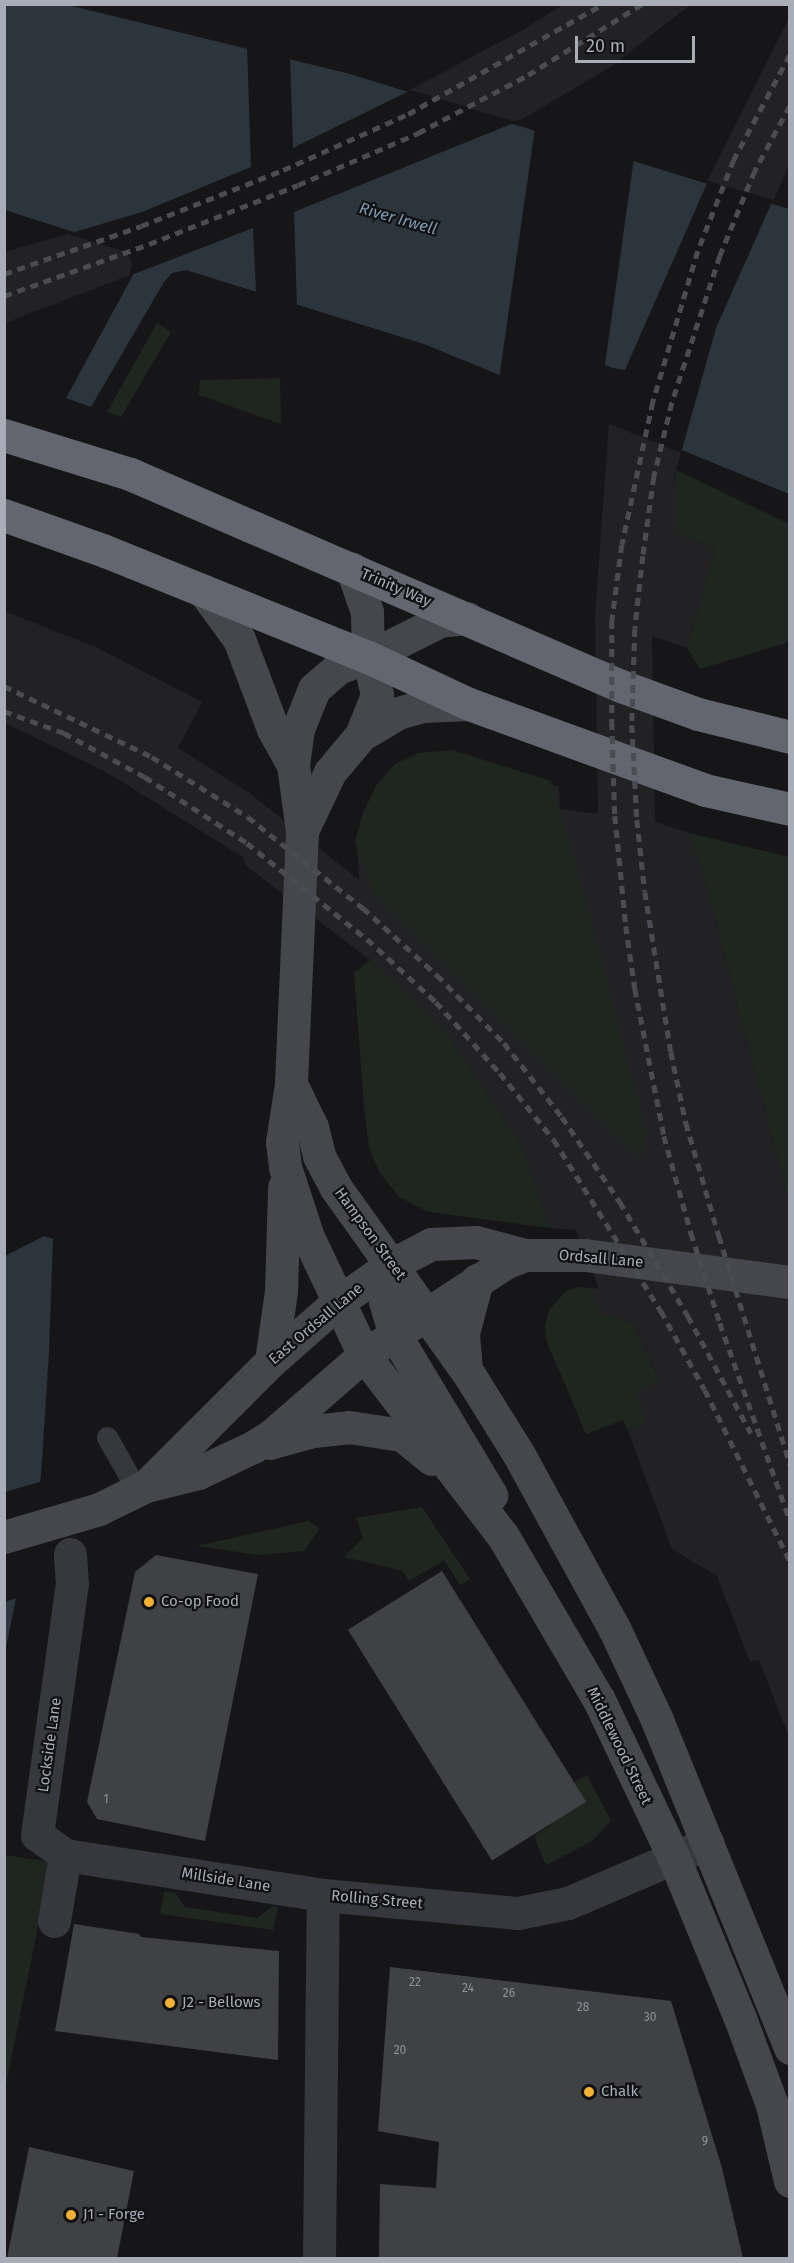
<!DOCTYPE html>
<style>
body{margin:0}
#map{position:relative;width:794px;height:2263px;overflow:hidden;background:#161618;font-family:"Fira Sans",sans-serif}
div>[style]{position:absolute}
.built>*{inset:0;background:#222225}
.green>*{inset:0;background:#1e261f}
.water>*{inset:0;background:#2c353c}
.pier>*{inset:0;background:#161618}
.building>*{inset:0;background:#404145;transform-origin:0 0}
.lane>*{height:21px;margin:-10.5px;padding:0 10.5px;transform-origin:10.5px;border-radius:10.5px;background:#37383d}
.street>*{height:33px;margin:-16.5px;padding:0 16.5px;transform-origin:16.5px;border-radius:16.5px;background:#37383d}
.secondary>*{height:33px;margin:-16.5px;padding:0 16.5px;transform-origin:16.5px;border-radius:16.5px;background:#45474d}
.highway>*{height:33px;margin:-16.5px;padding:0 16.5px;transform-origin:16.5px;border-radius:16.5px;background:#63666e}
.rail>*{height:4.5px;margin-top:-2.25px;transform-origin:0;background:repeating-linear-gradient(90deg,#4a4c52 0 8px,transparent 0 14px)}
.dots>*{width:16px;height:16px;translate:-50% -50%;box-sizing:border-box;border:3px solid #111113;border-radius:50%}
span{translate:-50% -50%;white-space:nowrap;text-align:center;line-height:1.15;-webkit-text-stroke:4.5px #111113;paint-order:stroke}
.number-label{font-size:12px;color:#8e929b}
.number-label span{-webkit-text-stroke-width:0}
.street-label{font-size:15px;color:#a8adb8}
.poi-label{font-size:15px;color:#a8adb8}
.left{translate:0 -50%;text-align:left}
.water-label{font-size:16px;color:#7f9bb3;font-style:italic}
.frame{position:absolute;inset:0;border:6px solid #a8adb8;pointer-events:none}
.scale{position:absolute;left:575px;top:36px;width:120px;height:27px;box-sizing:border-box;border:3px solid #a8adb8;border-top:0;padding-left:8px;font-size:18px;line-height:21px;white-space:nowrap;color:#a8adb8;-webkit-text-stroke:4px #111113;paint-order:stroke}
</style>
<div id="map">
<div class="built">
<div style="clip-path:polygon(563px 5px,690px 5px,609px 68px,524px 118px,305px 208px,5px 323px,5px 252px,142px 212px,400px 95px,521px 31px)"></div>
<div style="clip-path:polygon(789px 18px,789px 165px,743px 271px,700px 388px,676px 470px,675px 479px,687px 539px,715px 547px,687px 648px,652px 636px,655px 822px,689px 833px,705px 881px,789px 1203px,789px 1737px,759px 1660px,750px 1662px,717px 1576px,672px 1549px,628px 1431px,647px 1422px,635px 1390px,660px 1381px,634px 1324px,599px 1313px,591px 1288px,599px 1289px,576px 1230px,550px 1228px,523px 1147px,445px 1031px,370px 960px,246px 866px,243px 857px,106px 772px,5px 723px,4px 611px,98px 648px,202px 702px,178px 748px,248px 792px,359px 880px,357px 846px,530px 777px,559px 787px,560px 809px,598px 814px,595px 615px,613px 368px)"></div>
</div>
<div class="green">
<div style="clip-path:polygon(157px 323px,171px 332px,121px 417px,107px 412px)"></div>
<div style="clip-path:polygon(280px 378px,281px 424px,199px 395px,200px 380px)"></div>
<div style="clip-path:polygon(676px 470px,789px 524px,790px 640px,786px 643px,700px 669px,687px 648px,715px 547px,687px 539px,675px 526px)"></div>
<div style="clip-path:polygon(452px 750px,551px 781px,578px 869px,647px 1133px,641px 1160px,374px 893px,355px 842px,363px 813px,377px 784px,395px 764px,419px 753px)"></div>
<div style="clip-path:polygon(689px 833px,789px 857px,789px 1203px,705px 881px)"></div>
<div style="clip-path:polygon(370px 960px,445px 1031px,523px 1147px,550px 1228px,428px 1212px,399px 1197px,379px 1172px,369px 1147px,364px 1107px,354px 973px)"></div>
<div style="clip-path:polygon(579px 1287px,591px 1288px,600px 1313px,634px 1324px,660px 1382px,636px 1390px,647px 1422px,628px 1431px,623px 1420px,586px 1434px,546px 1340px,545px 1325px,549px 1310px,566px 1291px)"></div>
<div style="clip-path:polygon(422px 1507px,470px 1579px,460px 1585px,444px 1560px,409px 1581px,403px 1571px,344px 1557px,363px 1538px,356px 1518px)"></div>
<div style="clip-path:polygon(308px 1521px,320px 1529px,304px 1551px,257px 1555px,197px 1546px)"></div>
<div style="clip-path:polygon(587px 1775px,611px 1821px,591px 1842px,546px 1865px,534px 1836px,584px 1802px,573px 1783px)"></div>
<div style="clip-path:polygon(5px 1855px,51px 1862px,5px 2090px)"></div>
<div style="clip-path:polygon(164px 1892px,175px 1893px,185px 1907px,257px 1918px,273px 1906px,278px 1907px,273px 1930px,160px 1914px)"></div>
</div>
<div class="water">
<div style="clip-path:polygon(5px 4px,68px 5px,350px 74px,789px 209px,789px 494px,424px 344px,186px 270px,172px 273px,164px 282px,91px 407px,66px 398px,133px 275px,135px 265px,133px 256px,111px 244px,5px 210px)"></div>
<div style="clip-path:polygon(44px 1236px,53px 1239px,49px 1352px,41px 1476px,5px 1652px,5px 1256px)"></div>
</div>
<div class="pier">
<div style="clip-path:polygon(247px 45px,290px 56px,293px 148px,411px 90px,516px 122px,294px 212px,297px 307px,256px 294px,253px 228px,129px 276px,132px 265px,130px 258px,123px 251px,68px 234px,142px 212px,251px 167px)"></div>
<div style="clip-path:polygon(535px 128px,634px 158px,605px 365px,613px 368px,625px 370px,708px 181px,773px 200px,716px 328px,681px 453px,499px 379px)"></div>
<div style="clip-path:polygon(43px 1481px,19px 1597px,5px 1602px,5px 1492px)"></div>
</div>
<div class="building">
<div style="clip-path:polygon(156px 1555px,258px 1574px,205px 1841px,97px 1819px,87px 1802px,135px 1572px)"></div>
<div style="left:442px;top:1571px;width:272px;height:111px;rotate:58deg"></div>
<div style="clip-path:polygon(74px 1924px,139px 1934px,141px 1937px,279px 1951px,278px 2060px,55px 2031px)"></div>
<div style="clip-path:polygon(390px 1967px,671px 2001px,722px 2168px,743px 2258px,379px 2258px,380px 2184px,436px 2188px,439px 2142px,378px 2131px)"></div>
<div style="clip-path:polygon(29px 2147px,134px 2171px,117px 2258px,7px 2258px)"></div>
</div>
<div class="lane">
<div style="left:107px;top:1437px;width:61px;rotate:60.5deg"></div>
</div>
<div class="street">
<div style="left:65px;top:1855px;width:261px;rotate:8.8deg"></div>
<div style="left:54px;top:1921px;width:67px;rotate:-80.5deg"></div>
<div style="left:65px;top:1855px;width:34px;rotate:-144deg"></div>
<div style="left:37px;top:1835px;width:253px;rotate:-82.1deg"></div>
<div style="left:72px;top:1584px;width:30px;rotate:-94deg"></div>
<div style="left:319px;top:2258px;width:363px;rotate:-89.4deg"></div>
<div style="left:323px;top:1895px;width:196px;rotate:5.3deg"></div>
<div style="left:518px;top:1913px;width:51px;rotate:-11.3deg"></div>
<div style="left:568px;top:1903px;width:152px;rotate:-23.2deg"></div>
</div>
<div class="secondary">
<div style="left:204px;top:591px;width:59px;rotate:53.9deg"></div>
<div style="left:239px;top:639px;width:96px;rotate:69.3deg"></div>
<div style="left:273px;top:729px;width:41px;rotate:60.9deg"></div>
<div style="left:467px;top:618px;width:27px;rotate:174deg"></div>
<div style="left:440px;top:621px;width:80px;rotate:153.4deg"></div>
<div style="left:368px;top:657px;width:32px;rotate:160deg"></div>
<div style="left:338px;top:668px;width:32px;rotate:139deg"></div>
<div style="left:314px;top:689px;width:43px;rotate:111.8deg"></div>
<div style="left:298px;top:729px;width:36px;rotate:98deg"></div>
<div style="left:293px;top:765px;width:67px;rotate:82.2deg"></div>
<div style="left:302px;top:831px;width:253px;rotate:92.5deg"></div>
<div style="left:291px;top:1084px;width:59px;rotate:98.8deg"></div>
<div style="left:282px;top:1142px;width:25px;rotate:83deg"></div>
<div style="left:285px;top:1167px;width:74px;rotate:71.8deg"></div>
<div style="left:308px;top:1237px;width:131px;rotate:64.6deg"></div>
<div style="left:364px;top:1355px;width:228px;rotate:52.5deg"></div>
<div style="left:503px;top:1536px;width:190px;rotate:59.7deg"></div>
<div style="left:599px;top:1700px;width:175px;rotate:64.6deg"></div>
<div style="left:674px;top:1858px;width:173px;rotate:67.6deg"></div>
<div style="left:740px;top:2018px;width:93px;rotate:69.8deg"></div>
<div style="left:772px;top:2105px;width:78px;rotate:76.7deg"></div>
<div style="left:361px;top:735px;width:43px;rotate:-30.7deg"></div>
<div style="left:398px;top:713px;width:26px;rotate:-16deg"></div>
<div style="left:423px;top:706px;width:46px;rotate:-2.5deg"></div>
<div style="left:302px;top:831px;width:65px;rotate:-64.6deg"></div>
<div style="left:330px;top:772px;width:48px;rotate:-50deg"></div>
<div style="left:361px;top:735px;width:43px;rotate:-68.2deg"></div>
<div style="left:377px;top:695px;width:39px;rotate:-103deg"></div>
<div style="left:368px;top:657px;width:45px;rotate:-91.3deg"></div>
<div style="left:367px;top:612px;width:46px;rotate:-109.2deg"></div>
<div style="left:291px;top:1084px;width:48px;rotate:64deg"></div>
<div style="left:312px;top:1127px;width:30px;rotate:76deg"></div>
<div style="left:319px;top:1156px;width:36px;rotate:62deg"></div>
<div style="left:336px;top:1188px;width:231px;rotate:54.5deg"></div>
<div style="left:470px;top:1376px;width:91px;rotate:58.1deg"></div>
<div style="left:518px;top:1453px;width:200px;rotate:61.3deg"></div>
<div style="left:614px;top:1628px;width:102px;rotate:64.9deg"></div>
<div style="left:657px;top:1720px;width:354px;rotate:67.9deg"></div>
<div style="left:391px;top:1265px;width:21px;rotate:104deg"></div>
<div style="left:386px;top:1285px;width:16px;rotate:94deg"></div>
<div style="left:385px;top:1301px;width:35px;rotate:74deg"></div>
<div style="left:395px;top:1335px;width:187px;rotate:59deg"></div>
<div style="left:271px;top:1361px;width:71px;rotate:-81.9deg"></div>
<div style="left:281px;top:1291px;width:104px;rotate:-88.3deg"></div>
<div style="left:466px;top:1369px;width:36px;rotate:-95deg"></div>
<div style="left:463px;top:1333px;width:55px;rotate:-75.2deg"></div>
<div style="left:269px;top:1443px;width:46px;rotate:-15.3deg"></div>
<div style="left:313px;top:1431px;width:36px;rotate:-6deg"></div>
<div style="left:349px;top:1427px;width:54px;rotate:8.6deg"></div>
<div style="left:402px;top:1435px;width:38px;rotate:39deg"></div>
<div style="left:146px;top:1486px;width:177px;rotate:-45deg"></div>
<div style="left:271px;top:1361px;width:89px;rotate:-41.4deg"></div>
<div style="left:338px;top:1302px;width:65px;rotate:-34.9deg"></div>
<div style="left:391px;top:1265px;width:45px;rotate:-27.7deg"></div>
<div style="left:431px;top:1244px;width:45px;rotate:-2.5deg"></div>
<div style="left:476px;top:1242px;width:51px;rotate:14.9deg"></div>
<div style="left:4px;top:1537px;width:99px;rotate:-16.4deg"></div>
<div style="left:99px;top:1509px;width:52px;rotate:-26.1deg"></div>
<div style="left:146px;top:1486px;width:54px;rotate:-14deg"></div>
<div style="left:198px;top:1473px;width:61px;rotate:-25.3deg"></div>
<div style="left:253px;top:1447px;width:22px;rotate:-32deg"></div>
<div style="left:272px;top:1435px;width:122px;rotate:-41deg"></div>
<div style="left:364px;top:1355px;width:168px;rotate:-33.1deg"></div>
<div style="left:505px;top:1263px;width:22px;rotate:-22deg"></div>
<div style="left:525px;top:1255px;width:60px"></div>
<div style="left:585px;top:1255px;width:207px;rotate:7.5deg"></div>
</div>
<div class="highway">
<div style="left:4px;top:435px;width:132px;rotate:17.2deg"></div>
<div style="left:130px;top:474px;width:535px;rotate:23.35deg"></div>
<div style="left:621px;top:686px;width:82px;rotate:20deg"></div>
<div style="left:698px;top:714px;width:95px;rotate:14deg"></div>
<div style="left:4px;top:515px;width:107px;rotate:19.6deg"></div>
<div style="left:105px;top:551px;width:284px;rotate:22deg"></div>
<div style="left:368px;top:657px;width:111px;rotate:25deg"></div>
<div style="left:469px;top:704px;width:251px;rotate:20deg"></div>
<div style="left:705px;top:790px;width:87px;rotate:12.6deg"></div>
</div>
<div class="rail">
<div style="left:790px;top:55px;width:119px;rotate:118.1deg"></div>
<div style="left:734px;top:160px;width:98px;rotate:111.6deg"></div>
<div style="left:698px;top:251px;width:158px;rotate:106.6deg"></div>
<div style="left:653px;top:402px;width:146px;rotate:102.2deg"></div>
<div style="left:622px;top:545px;width:77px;rotate:97.5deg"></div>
<div style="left:612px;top:621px;width:101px;rotate:90deg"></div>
<div style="left:612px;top:722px;width:94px;rotate:88.2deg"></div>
<div style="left:615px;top:816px;width:111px;rotate:84.3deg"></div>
<div style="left:626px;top:926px;width:64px;rotate:81.9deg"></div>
<div style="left:635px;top:989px;width:150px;rotate:78.8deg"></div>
<div style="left:664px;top:1136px;width:101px;rotate:74.4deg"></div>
<div style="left:691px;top:1233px;width:95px;rotate:72.1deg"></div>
<div style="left:720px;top:1323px;width:210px;rotate:70.5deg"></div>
<div style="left:790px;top:106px;width:74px;rotate:118.3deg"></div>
<div style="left:755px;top:171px;width:92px;rotate:112.4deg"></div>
<div style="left:720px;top:256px;width:155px;rotate:108.1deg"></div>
<div style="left:672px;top:403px;width:76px;rotate:103.7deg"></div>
<div style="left:654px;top:477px;width:80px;rotate:97.9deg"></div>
<div style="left:643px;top:556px;width:73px;rotate:96.3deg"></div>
<div style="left:635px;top:629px;width:96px;rotate:91.8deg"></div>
<div style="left:632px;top:725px;width:95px;rotate:87deg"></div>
<div style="left:637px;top:820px;width:72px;rotate:83.7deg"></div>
<div style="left:645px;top:892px;width:162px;rotate:80.8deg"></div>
<div style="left:671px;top:1052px;width:73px;rotate:78.1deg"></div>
<div style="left:686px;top:1123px;width:118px;rotate:73.7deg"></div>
<div style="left:719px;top:1236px;width:239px;rotate:72.7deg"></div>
<div style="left:4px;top:274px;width:145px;rotate:-19.3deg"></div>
<div style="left:141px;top:226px;width:153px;rotate:-21.5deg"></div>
<div style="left:283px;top:170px;width:137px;rotate:-24.1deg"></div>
<div style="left:408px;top:114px;width:224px;rotate:-29.4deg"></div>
<div style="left:4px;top:296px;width:154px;rotate:-19.7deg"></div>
<div style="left:149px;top:244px;width:160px;rotate:-21.6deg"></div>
<div style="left:298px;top:185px;width:131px;rotate:-23.4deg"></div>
<div style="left:418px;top:133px;width:124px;rotate:-27.8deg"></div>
<div style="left:528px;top:75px;width:134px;rotate:-31.9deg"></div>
<div style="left:4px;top:686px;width:164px;rotate:25.6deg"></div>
<div style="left:152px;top:757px;width:113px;rotate:32deg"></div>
<div style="left:248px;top:817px;width:147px;rotate:38.4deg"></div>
<div style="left:363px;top:908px;width:100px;rotate:42.2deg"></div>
<div style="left:437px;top:975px;width:95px;rotate:45.4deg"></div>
<div style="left:504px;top:1043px;width:94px;rotate:51.9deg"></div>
<div style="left:562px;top:1117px;width:103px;rotate:55.7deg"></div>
<div style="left:620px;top:1202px;width:133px;rotate:59.2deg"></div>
<div style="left:688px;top:1316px;width:133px;rotate:61.7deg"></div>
<div style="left:4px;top:711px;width:64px;rotate:20.1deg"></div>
<div style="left:64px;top:733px;width:92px;rotate:28.5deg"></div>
<div style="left:145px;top:777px;width:121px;rotate:32.9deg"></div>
<div style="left:247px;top:843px;width:154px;rotate:38.7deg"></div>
<div style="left:367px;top:939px;width:93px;rotate:42.4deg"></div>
<div style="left:436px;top:1002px;width:96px;rotate:48deg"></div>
<div style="left:500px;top:1073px;width:86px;rotate:51.1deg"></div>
<div style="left:554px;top:1140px;width:202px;rotate:58deg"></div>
<div style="left:661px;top:1311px;width:90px;rotate:60.9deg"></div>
<div style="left:705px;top:1390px;width:191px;rotate:63.6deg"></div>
</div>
<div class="dots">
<div style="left:149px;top:1602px;background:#f2b134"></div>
<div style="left:170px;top:2003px;background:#f2b134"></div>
<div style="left:589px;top:2092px;background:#f2b134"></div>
<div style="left:71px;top:2215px;background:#f2b134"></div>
</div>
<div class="number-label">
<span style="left:106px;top:1800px">1</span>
<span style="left:415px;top:1983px">22</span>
<span style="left:468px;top:1989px">24</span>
<span style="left:509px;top:1994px">26</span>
<span style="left:583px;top:2008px">28</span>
<span style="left:650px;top:2018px">30</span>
<span style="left:400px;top:2051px">20</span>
<span style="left:705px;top:2142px">9</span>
</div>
<div class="street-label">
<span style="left:396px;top:588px;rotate:23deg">Trinity Way</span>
<span style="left:370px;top:1234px;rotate:54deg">Hampson Street</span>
<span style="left:601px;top:1259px;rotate:5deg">Ordsall Lane</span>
<span style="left:316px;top:1324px;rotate:-40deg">East Ordsall Lane</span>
<span style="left:50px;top:1745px;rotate:-82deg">Lockside Lane</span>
<span style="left:619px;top:1746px;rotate:64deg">Middlewood Street</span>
<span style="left:226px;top:1880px;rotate:9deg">Millside Lane</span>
<span style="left:377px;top:1900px;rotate:5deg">Rolling Street</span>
</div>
<div class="poi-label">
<span class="left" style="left:161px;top:1602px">Co-op Food</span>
<span class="left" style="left:182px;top:2003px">J2 - Bellows</span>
<span class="left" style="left:601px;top:2092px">Chalk</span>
<span class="left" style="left:83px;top:2215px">J1 - Forge</span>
</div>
<div class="water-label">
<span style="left:398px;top:219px;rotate:16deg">River Irwell</span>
</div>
<div class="frame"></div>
<div class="scale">20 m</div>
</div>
